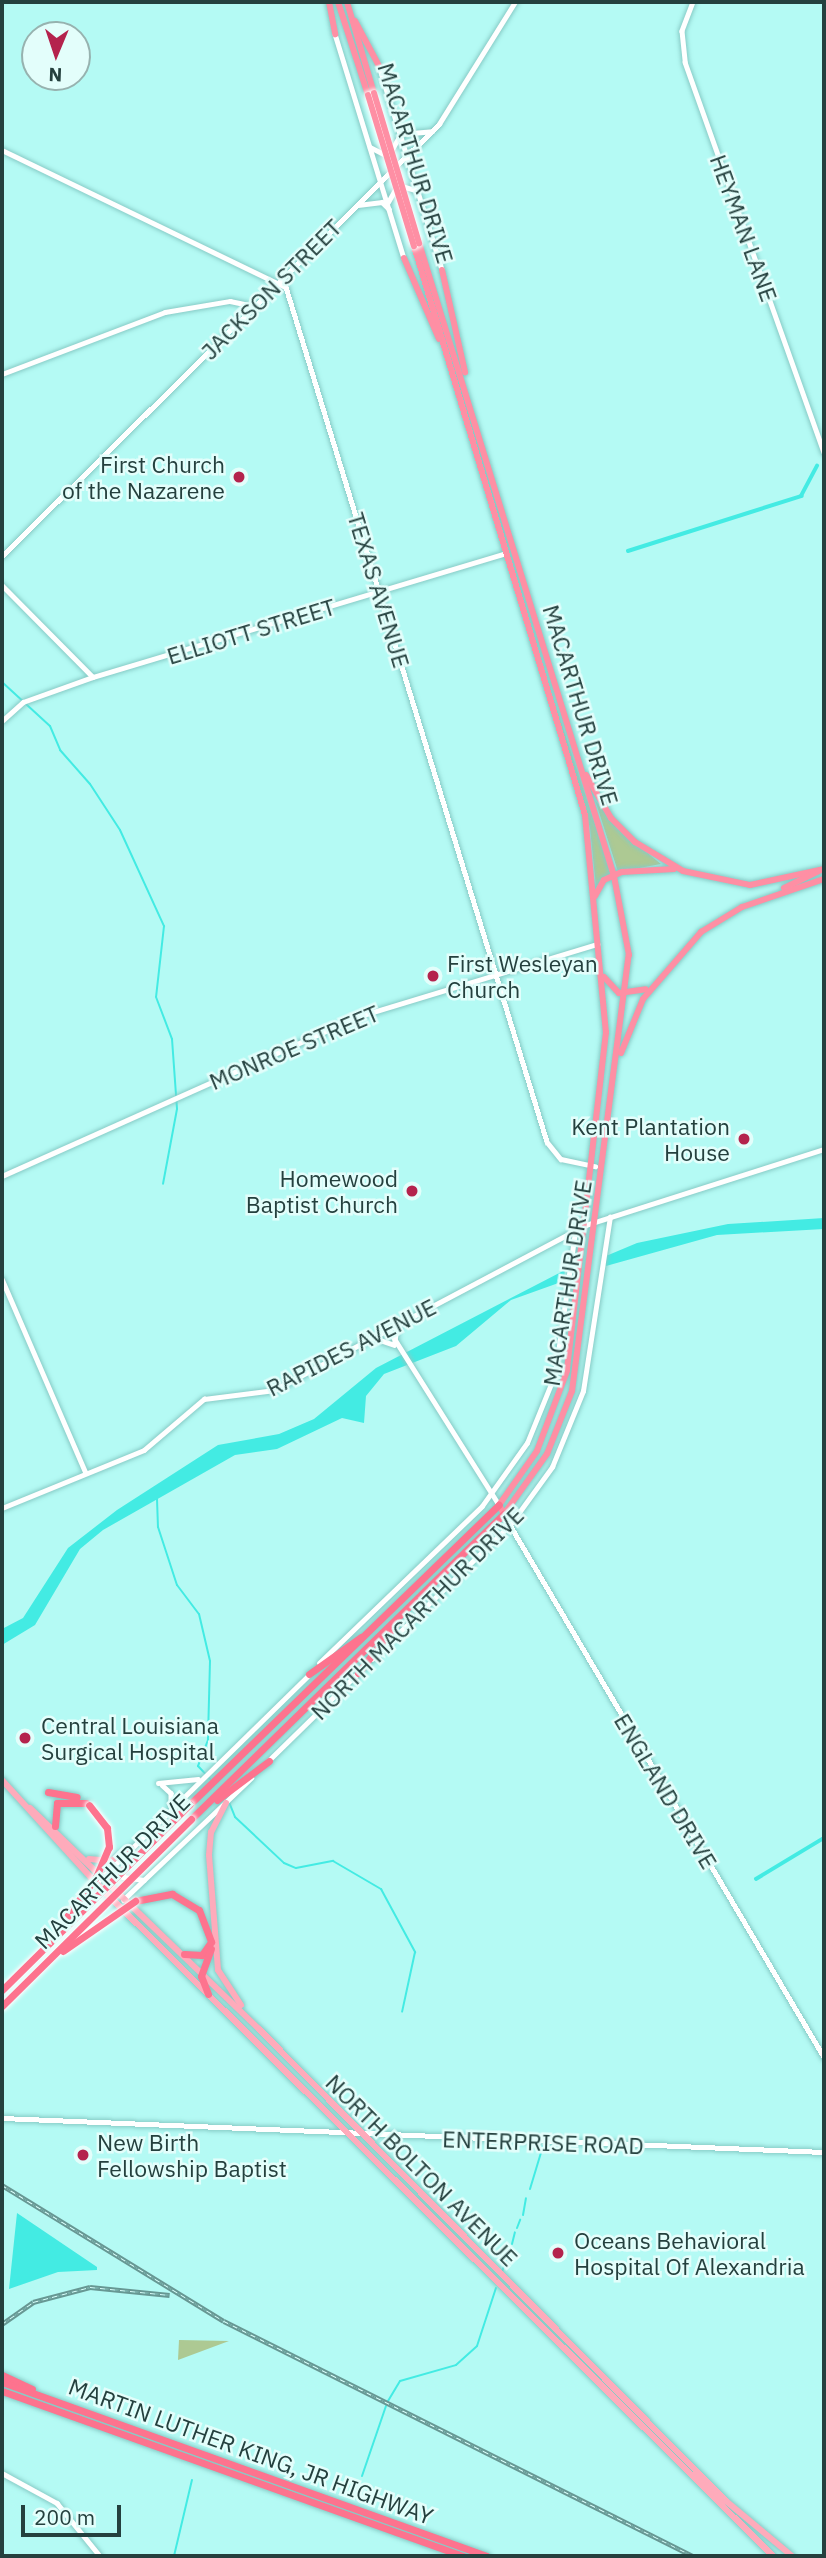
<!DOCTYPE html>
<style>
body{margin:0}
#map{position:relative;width:826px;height:2558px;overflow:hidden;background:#b4faf4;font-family:"IBM Plex Sans",sans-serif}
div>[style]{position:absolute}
.green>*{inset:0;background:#adc993}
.water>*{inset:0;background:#43ebe3}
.stream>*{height:2px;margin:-1px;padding:0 1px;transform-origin:1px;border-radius:1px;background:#43ebe3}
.canal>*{height:3.5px;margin:-1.75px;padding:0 1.75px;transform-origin:1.75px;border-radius:1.75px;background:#43ebe3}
.roads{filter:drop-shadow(0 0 2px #87cbc6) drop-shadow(0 0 2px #87cbc6)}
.tertiary>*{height:4.5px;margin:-2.25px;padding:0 2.25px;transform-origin:2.25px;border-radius:2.25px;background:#fff}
.secondary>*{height:4.5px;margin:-2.25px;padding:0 2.25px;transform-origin:2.25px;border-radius:2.25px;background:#fff}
.primary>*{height:6px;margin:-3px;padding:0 3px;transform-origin:3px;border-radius:3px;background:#feabbb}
.trunk>*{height:6px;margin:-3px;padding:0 3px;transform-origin:3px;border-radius:3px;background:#fe8fa4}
.motorway>*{height:7px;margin:-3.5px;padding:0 3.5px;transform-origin:3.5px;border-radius:3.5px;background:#fd738e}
.rail>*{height:4.5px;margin-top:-2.25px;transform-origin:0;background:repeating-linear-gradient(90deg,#e3fefb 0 5px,#679793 0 10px);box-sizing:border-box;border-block:2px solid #679793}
.bridges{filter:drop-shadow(0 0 2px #fff) drop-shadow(0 0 2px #fff)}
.trunk-bridge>*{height:6px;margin:-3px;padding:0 3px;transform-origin:3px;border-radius:3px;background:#fe8fa4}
.motorway-bridge>*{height:7px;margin:-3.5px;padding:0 3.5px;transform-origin:3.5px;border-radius:3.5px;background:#fd738e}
.dots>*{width:19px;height:19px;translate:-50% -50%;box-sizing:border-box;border:4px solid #e3fefb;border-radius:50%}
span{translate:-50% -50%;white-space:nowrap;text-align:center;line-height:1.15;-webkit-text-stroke:5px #e3fefb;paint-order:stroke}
.street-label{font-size:23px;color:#24403e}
.poi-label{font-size:23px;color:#24403e}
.right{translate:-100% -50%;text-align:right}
.left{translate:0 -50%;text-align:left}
.frame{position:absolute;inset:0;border:4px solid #24403e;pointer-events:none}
.north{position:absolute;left:21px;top:21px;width:70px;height:70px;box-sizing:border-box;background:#e3fefb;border:2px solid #97b2af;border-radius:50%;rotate:182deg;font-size:19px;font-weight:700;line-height:28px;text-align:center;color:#24403e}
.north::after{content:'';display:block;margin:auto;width:24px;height:32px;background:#b4234d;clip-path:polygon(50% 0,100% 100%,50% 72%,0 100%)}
.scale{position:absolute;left:21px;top:2505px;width:100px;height:32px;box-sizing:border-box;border:4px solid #24403e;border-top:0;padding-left:9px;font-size:21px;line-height:24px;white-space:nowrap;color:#24403e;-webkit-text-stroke:5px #e3fefb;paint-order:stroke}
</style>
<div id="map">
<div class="green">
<div style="clip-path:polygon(555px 704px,612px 875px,596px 888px,590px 828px)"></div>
<div style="clip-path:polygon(595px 800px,617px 828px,661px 864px,618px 872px)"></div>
<div style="clip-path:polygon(179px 2340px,229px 2341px,178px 2360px)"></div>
</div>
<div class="water">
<div style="clip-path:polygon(824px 1218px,824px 1229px,717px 1235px,606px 1266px,606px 1256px,637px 1243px,728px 1224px)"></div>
<div style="clip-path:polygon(565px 1270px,564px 1281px,511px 1300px,456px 1346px,384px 1374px,366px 1396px,364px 1423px,342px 1418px,277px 1449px,235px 1455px,103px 1530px,80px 1549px,35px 1625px,2px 1645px,2px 1629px,23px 1618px,68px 1548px,117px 1510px,218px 1445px,279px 1434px,314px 1419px,376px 1368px)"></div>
<div style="clip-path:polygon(17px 2213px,97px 2267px,97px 2270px,58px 2272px,9px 2289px)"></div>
</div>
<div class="stream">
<div style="left:2px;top:682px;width:65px;rotate:42.5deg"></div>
<div style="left:50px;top:726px;width:26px;rotate:67deg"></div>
<div style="left:60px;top:750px;width:45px;rotate:48.6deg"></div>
<div style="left:90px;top:784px;width:55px;rotate:56.9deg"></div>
<div style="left:120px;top:830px;width:106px;rotate:65.4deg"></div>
<div style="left:164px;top:926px;width:71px;rotate:96.4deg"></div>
<div style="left:156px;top:997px;width:45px;rotate:69.1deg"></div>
<div style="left:172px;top:1039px;width:70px;rotate:85.9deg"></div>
<div style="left:177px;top:1109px;width:76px;rotate:100.6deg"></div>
<div style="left:157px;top:1499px;width:28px;rotate:88deg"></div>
<div style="left:158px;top:1527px;width:61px;rotate:71.9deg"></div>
<div style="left:177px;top:1585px;width:36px;rotate:53deg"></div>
<div style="left:199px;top:1614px;width:48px;rotate:76.8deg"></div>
<div style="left:210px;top:1661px;width:79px;rotate:91.5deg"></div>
<div style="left:208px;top:1740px;width:28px;rotate:111deg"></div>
<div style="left:198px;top:1766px;width:18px;rotate:47deg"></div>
<div style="left:229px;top:1802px;width:16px;rotate:68deg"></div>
<div style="left:235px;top:1817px;width:67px;rotate:43.2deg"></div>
<div style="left:284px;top:1863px;width:13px;rotate:23deg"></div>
<div style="left:296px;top:1868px;width:38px;rotate:-11deg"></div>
<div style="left:333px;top:1861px;width:56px;rotate:30.3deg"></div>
<div style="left:381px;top:1889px;width:72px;rotate:61.6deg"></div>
<div style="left:415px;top:1952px;width:61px;rotate:102.2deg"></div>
<div style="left:530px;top:2189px;width:45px;rotate:-73.2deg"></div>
<div style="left:523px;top:2215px;width:17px;rotate:-80deg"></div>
<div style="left:517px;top:2228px;width:9px;rotate:-69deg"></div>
<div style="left:512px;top:2244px;width:12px;rotate:-76deg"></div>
<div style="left:502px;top:2272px;width:20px;rotate:-72deg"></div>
<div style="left:388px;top:2401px;width:23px;rotate:-59deg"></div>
<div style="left:400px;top:2381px;width:58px;rotate:-15.9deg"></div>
<div style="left:456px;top:2365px;width:28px;rotate:-42deg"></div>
<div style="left:477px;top:2346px;width:61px;rotate:-71.9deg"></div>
<div style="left:362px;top:2476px;width:74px;rotate:-71.1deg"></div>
<div style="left:174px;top:2556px;width:78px;rotate:-76.7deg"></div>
</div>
<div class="canal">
<div style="left:628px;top:551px;width:182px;rotate:-17.6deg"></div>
<div style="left:801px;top:496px;width:34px;rotate:-62deg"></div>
<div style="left:756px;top:1879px;width:79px;rotate:-31.1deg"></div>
</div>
<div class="roads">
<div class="tertiary">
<div style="left:693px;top:2px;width:31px;rotate:111deg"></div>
<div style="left:682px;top:31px;width:31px;rotate:84deg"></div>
<div style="left:685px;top:62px;width:414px;rotate:70.4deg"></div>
<div style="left:335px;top:34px;width:234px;rotate:72.9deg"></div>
<div style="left:379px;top:66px;width:214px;rotate:72.8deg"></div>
<div style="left:370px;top:147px;width:20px;rotate:27deg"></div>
<div style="left:388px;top:156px;width:24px;rotate:-60deg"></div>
<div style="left:2px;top:150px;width:315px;rotate:25.8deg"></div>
<div style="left:286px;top:287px;width:894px;rotate:73.02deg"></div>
<div style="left:547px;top:1142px;width:22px;rotate:51deg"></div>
<div style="left:561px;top:1159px;width:35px;rotate:12deg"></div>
<div style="left:388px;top:202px;width:20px;rotate:-60deg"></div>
<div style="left:398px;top:185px;width:19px;rotate:16deg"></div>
<div style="left:2px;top:374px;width:174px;rotate:-20.8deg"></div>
<div style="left:165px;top:312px;width:66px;rotate:-9.6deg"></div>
<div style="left:230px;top:301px;width:25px;rotate:12deg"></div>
<div style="left:2px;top:585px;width:129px;rotate:45.3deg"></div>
<div style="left:2px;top:721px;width:28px;rotate:-42deg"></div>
<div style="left:23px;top:702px;width:74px;rotate:-19.7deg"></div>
<div style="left:93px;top:677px;width:431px;rotate:-16.7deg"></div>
<div style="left:2px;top:1279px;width:211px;rotate:66.6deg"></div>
<div style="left:389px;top:1330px;width:207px;rotate:57.8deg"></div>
<div style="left:510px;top:1525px;width:618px;rotate:59.45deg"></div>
<div style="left:372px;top:1659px;width:192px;rotate:-44.2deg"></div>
<div style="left:510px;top:1525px;width:72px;rotate:-54.1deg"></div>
<div style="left:552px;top:1467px;width:82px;rotate:-67.8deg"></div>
<div style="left:583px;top:1391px;width:176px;rotate:-81.2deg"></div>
<div style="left:319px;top:1663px;width:226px;rotate:-43.9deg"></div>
<div style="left:482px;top:1506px;width:77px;rotate:-54.5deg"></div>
<div style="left:527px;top:1443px;width:74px;rotate:-67.9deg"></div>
<div style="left:555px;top:1374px;width:144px;rotate:-82deg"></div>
<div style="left:267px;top:1762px;width:127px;rotate:-44.4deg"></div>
<div style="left:158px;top:1783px;width:40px;rotate:-5.7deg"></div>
<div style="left:162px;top:1785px;width:12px;rotate:42deg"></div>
<div style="left:171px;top:1793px;width:13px;rotate:90deg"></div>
<div style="left:130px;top:1850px;width:250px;rotate:-44.4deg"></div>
<div style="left:125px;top:1857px;width:20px;rotate:96deg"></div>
<div style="left:123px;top:1877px;width:21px;rotate:8deg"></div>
<div style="left:96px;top:1883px;width:39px;rotate:-44deg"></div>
<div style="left:123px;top:1900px;width:177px;rotate:-43.6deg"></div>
<div style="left:2px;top:2118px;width:823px;rotate:2.37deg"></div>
<div style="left:2px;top:2473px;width:63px;rotate:28.6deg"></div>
<div style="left:57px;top:2503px;width:68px;rotate:50.9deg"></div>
</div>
<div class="secondary">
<div style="left:400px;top:134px;width:32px;rotate:-5deg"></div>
<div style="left:358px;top:205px;width:24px;rotate:-7deg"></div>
<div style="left:382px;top:202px;width:10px;rotate:45deg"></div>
<div style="left:2px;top:556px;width:614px;rotate:-44.67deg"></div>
<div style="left:439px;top:124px;width:144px;rotate:-58.1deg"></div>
<div style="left:2px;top:1176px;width:392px;rotate:-24.1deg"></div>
<div style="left:360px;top:1016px;width:248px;rotate:-16.9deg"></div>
<div style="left:374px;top:1338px;width:21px;rotate:19deg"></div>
<div style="left:394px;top:1344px;width:18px;rotate:-81deg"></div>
<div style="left:2px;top:1508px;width:153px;rotate:-22.2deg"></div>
<div style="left:144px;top:1450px;width:79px;rotate:-40.4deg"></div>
<div style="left:204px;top:1399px;width:71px;rotate:-7.3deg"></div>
<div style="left:274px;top:1390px;width:353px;rotate:-27.9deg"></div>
<div style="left:586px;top:1225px;width:250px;rotate:-17.7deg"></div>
</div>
<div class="primary">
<div style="left:2px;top:1780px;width:139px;rotate:47.6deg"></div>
<div style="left:96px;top:1883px;width:955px;rotate:44.83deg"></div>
<div style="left:226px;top:1803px;width:33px;rotate:117deg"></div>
<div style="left:211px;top:1832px;width:23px;rotate:95deg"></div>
<div style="left:209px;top:1855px;width:115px;rotate:85.5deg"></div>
<div style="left:218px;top:1970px;width:42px;rotate:56.7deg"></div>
<div style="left:30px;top:1808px;width:318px;rotate:44deg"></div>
<div style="left:259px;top:2029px;width:664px;rotate:45.31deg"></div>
<div style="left:726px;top:2501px;width:86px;rotate:39.8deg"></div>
<div style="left:89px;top:1859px;width:22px;rotate:5deg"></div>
<div style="left:111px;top:1861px;width:24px;rotate:-33deg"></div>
</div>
<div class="trunk">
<div style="left:329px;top:2px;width:33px;rotate:79deg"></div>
<div style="left:338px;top:2px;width:98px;rotate:72.1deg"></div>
<div style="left:347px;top:2px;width:95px;rotate:73.5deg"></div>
<div style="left:355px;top:21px;width:51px;rotate:61.9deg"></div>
<div style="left:414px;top:246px;width:594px;rotate:73.27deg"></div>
<div style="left:585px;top:815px;width:218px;rotate:84.5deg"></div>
<div style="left:606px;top:1032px;width:341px;rotate:96.6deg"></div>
<div style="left:567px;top:1371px;width:85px;rotate:110.6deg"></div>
<div style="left:537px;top:1451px;width:66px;rotate:125.1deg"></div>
<div style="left:499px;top:1505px;width:10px;rotate:61deg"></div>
<div style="left:504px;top:1514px;width:74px;rotate:-54.4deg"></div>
<div style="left:547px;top:1454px;width:68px;rotate:-68.4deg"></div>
<div style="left:572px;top:1391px;width:440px;rotate:-82.6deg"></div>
<div style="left:629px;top:955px;width:80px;rotate:-100.8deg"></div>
<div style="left:614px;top:876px;width:662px;rotate:-107.12deg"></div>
<div style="left:404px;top:258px;width:88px;rotate:66.6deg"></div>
<div style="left:442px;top:270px;width:105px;rotate:77.3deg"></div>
<div style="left:586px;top:775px;width:50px;rotate:59.8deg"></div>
<div style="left:611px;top:818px;width:34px;rotate:45deg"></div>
<div style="left:635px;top:842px;width:56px;rotate:31.1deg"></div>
<div style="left:683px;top:871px;width:68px;rotate:11.8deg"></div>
<div style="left:750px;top:885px;width:76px;rotate:-12.2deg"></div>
<div style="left:784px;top:888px;width:41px;rotate:-25.9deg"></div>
<div style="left:595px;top:896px;width:18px;rotate:-61deg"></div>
<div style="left:604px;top:880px;width:20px;rotate:-24deg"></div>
<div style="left:622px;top:872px;width:52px;rotate:-3.3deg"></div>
<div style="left:604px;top:977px;width:22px;rotate:47deg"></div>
<div style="left:619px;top:993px;width:27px;rotate:-8deg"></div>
<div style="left:621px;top:1053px;width:58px;rotate:-67.8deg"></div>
<div style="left:643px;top:999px;width:89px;rotate:-49.1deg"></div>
<div style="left:701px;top:932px;width:48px;rotate:-31.4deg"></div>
<div style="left:742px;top:907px;width:87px;rotate:-18.9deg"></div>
</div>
<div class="motorway">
<div style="left:358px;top:1673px;width:62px;rotate:-52.2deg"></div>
<div style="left:309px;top:1674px;width:64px;rotate:-35.4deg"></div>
<div style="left:48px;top:1792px;width:29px;rotate:10deg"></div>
<div style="left:217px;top:1800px;width:65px;rotate:-36.9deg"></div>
<div style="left:190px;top:1804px;width:430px;rotate:-44.1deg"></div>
<div style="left:191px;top:1819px;width:437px;rotate:-44.3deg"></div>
<div style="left:55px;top:1826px;width:23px;rotate:-85deg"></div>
<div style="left:57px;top:1803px;width:29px"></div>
<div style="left:135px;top:1901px;width:38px;rotate:-11deg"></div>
<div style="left:172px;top:1894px;width:31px;rotate:31deg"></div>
<div style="left:199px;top:1910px;width:34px;rotate:69deg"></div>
<div style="left:211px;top:1942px;width:16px;rotate:125deg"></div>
<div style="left:202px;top:1955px;width:18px;rotate:-177deg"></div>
<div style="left:208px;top:1994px;width:19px;rotate:-111deg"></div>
<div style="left:201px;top:1976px;width:29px;rotate:-70deg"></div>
<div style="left:2px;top:2375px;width:33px;rotate:25deg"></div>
<div style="left:2px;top:2382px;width:515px;rotate:19.74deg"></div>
<div style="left:2px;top:2391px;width:491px;rotate:19.7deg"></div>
</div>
</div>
<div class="rail">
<div style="left:2px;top:2185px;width:260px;rotate:31.5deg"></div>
<div style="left:224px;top:2321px;width:525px;rotate:26.61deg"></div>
<div style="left:2px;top:2324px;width:38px;rotate:-35deg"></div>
<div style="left:33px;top:2302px;width:59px;rotate:-14.7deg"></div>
<div style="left:90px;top:2287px;width:80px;rotate:5.7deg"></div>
</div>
<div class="bridges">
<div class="trunk-bridge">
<div style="left:374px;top:93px;width:157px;rotate:73.3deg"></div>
<div style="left:368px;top:95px;width:158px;rotate:73.1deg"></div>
</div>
<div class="motorway-bridge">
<div style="left:62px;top:1923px;width:57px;rotate:-53.5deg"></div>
<div style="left:96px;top:1877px;width:33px;rotate:-67deg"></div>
<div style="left:109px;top:1847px;width:19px;rotate:-96deg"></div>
<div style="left:107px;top:1828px;width:29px;rotate:-128deg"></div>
<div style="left:63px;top:1951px;width:88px;rotate:-34.8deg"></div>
<div style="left:2px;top:1990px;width:264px;rotate:-44.7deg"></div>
<div style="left:2px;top:2006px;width:266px;rotate:-44.7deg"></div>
</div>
</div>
<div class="dots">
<div style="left:239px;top:477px;background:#b4234d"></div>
<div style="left:433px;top:976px;background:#b4234d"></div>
<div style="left:744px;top:1139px;background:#b4234d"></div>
<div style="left:412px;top:1191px;background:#b4234d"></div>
<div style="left:25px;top:1738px;background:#b4234d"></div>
<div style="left:83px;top:2155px;background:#b4234d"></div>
<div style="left:558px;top:2253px;background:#b4234d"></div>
</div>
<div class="street-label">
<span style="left:416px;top:163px;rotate:73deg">MACARTHUR DRIVE</span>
<span style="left:744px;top:228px;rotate:70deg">HEYMAN LANE</span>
<span style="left:271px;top:289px;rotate:-45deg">JACKSON STREET</span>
<span style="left:379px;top:590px;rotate:73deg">TEXAS AVENUE</span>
<span style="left:251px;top:631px;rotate:-17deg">ELLIOTT STREET</span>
<span style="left:581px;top:705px;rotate:73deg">MACARTHUR DRIVE</span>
<span style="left:294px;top:1047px;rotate:-23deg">MONROE STREET</span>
<span style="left:567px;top:1283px;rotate:-81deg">MACARTHUR DRIVE</span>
<span style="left:351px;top:1347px;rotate:-27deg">RAPIDES AVENUE</span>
<span style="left:417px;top:1613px;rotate:-45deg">NORTH MACARTHUR DRIVE</span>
<span style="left:666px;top:1791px;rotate:59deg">ENGLAND DRIVE</span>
<span style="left:112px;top:1871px;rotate:-45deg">MACARTHUR DRIVE</span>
<span style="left:543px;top:2142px;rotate:2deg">ENTERPRISE ROAD</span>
<span style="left:422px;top:2170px;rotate:45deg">NORTH BOLTON AVENUE</span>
<span style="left:251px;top:2451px;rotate:20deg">MARTIN LUTHER KING, JR HIGHWAY</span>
</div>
<div class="poi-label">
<span class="right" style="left:225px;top:477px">First Church<br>of the Nazarene</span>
<span class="left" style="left:447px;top:976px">First Wesleyan<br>Church</span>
<span class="right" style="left:730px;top:1139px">Kent Plantation<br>House</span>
<span class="right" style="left:398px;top:1191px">Homewood<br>Baptist Church</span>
<span class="left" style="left:41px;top:1738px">Central Louisiana<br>Surgical Hospital</span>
<span class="left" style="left:97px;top:2155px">New Birth<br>Fellowship Baptist</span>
<span class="left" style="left:574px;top:2253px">Oceans Behavioral<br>Hospital Of Alexandria</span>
</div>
<div class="frame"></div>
<div class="north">N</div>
<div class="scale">200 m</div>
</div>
